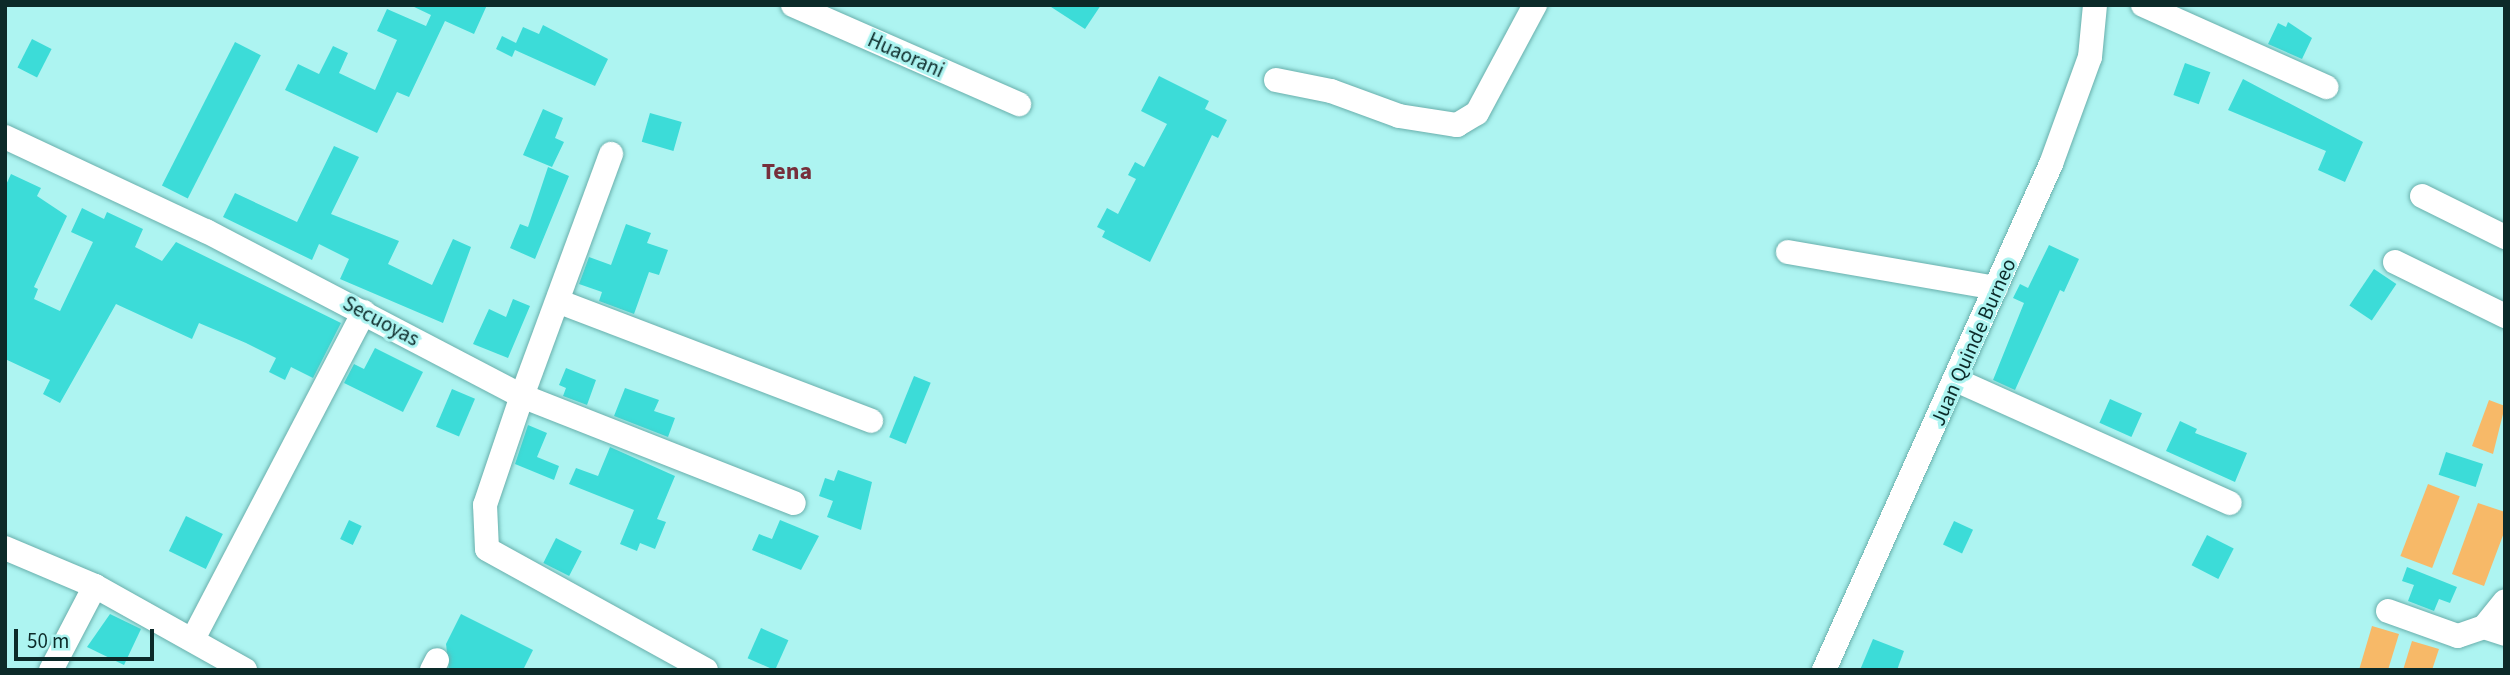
<!DOCTYPE html>
<style>
body{margin:0}
#map{position:relative;width:2510px;height:675px;overflow:hidden;background:#adf4f1;font-family:"Source Sans 3",sans-serif}
div>[style]{position:absolute}
.green>*{inset:0;background:#f7b968;transform-origin:0 0}
.building>*{inset:0;background:#3cdcd8;transform-origin:0 0}
.roads{filter:drop-shadow(0 0 2px #69afac) drop-shadow(0 0 2px #69afac)}
.minor>*{height:24px;margin:-12px;padding:0 12px;transform-origin:12px;border-radius:12px;background:#fff}
span{translate:-50% -50%;white-space:nowrap;text-align:center;line-height:1.15;-webkit-text-stroke:6px #adf4f1;paint-order:stroke}
.street-label{font-size:21px;color:#0c2a29}
.quarter-label{font-size:24px;color:#762f3b;font-weight:700}
.frame{position:absolute;inset:0;border:7px solid #0c2a29;pointer-events:none}
.scale{position:absolute;left:14px;top:629px;width:140px;height:32px;box-sizing:border-box;border:4px solid #0c2a29;border-top:0;padding-left:9px;font-size:21px;line-height:24px;white-space:nowrap;color:#0c2a29;-webkit-text-stroke:5px #adf4f1;paint-order:stroke}
</style>
<div id="map">
<div class="green">
<div style="clip-path:polygon(2489px 400px,2505px 406px,2493px 454px,2472px 446px)"></div>
<div style="left:2428px;top:484px;width:34px;height:77px;rotate:21deg"></div>
<div style="clip-path:polygon(2478px 503px,2505px 512px,2505px 530px,2484px 586px,2452px 574px)"></div>
<div style="clip-path:polygon(2372px 626px,2399px 634px,2388px 670px,2359px 670px)"></div>
<div style="clip-path:polygon(2412px 641px,2439px 649px,2432px 670px,2403px 670px)"></div>
</div>
<div class="building">
<div style="clip-path:polygon(410px 5px,487px 5px,474px 34px,445px 21px,409px 97px,397px 92px,377px 133px,285px 90px,298px 64px,319px 74px,333px 46px,348px 53px,339px 73px,375px 90px,397px 40px,377px 31px,387px 9px,426px 26px,431px 15px)"></div>
<div style="clip-path:polygon(1048px 5px,1101px 5px,1085px 29px)"></div>
<div style="clip-path:polygon(2288px 22px,2312px 38px,2302px 59px,2268px 44px,2278px 23px,2286px 27px)"></div>
<div style="clip-path:polygon(543px 25px,608px 59px,595px 86px,515px 50px,512px 57px,496px 49px,502px 36px,516px 43px,523px 27px,539px 34px)"></div>
<div style="left:32px;top:39px;width:22px;height:32px;rotate:27deg"></div>
<div style="left:235px;top:42px;width:29px;height:161px;rotate:27deg"></div>
<div style="left:2185px;top:63px;width:27px;height:34px;rotate:20deg"></div>
<div style="clip-path:polygon(1159px 76px,1209px 101px,1205px 109px,1227px 120px,1218px 138px,1212px 135px,1150px 262px,1102px 237px,1105px 231px,1097px 227px,1107px 208px,1118px 214px,1136px 179px,1128px 175px,1135px 162px,1144px 167px,1167px 124px,1141px 111px)"></div>
<div style="clip-path:polygon(2243px 79px,2363px 142px,2345px 182px,2318px 170px,2326px 151px,2228px 110px)"></div>
<div style="clip-path:polygon(543px 109px,563px 118px,555px 138px,564px 142px,552px 167px,523px 155px)"></div>
<div style="left:650px;top:113px;width:33px;height:30px;rotate:16deg"></div>
<div style="clip-path:polygon(334px 146px,359px 157px,331px 214px,399px 241px,388px 264px,432px 285px,453px 239px,471px 247px,443px 323px,340px 279px,349px 259px,319px 244px,312px 260px,223px 217px,235px 193px,297px 222px)"></div>
<div style="clip-path:polygon(548px 167px,569px 176px,535px 259px,510px 248px,520px 224px,528px 227px)"></div>
<div style="clip-path:polygon(11px 174px,41px 188px,37px 196px,67px 216px,34px 287px,38px 289px,34px 299px,60px 311px,93px 242px,71px 232px,82px 208px,104px 219px,107px 212px,143px 229px,135px 247px,162px 261px,176px 242px,341px 323px,313px 378px,291px 367px,285px 380px,269px 372px,276px 358px,246px 343px,199px 323px,192px 339px,116px 304px,60px 403px,43px 394px,50px 380px,5px 359px,5px 187px)"></div>
<div style="clip-path:polygon(626px 224px,651px 233px,647px 243px,668px 250px,659px 275px,649px 272px,634px 314px,599px 301px,602px 292px,579px 284px,589px 257px,611px 265px)"></div>
<div style="clip-path:polygon(2049px 245px,2079px 259px,2064px 292px,2060px 290px,2015px 390px,1993px 380px,2024px 303px,2013px 298px,2020px 284px,2028px 288px)"></div>
<div style="left:2374px;top:269px;width:27px;height:44px;rotate:34deg"></div>
<div style="clip-path:polygon(513px 299px,530px 306px,508px 358px,473px 344px,489px 309px,506px 317px)"></div>
<div style="clip-path:polygon(375px 348px,423px 372px,403px 412px,344px 383px,354px 364px,364px 369px)"></div>
<div style="clip-path:polygon(566px 368px,596px 380px,587px 405px,563px 396px,566px 388px,559px 385px)"></div>
<div style="left:914px;top:376px;width:18px;height:66px;rotate:22deg"></div>
<div style="clip-path:polygon(625px 388px,659px 400px,654px 411px,675px 418px,668px 437px,614px 416px)"></div>
<div style="left:452px;top:389px;width:25px;height:41px;rotate:23deg"></div>
<div style="left:2110px;top:399px;width:35px;height:26px;rotate:24deg"></div>
<div style="clip-path:polygon(2180px 421px,2197px 429px,2195px 433px,2247px 453px,2235px 482px,2166px 451px)"></div>
<div style="clip-path:polygon(528px 425px,547px 433px,537px 457px,559px 466px,554px 480px,515px 464px)"></div>
<div style="clip-path:polygon(610px 447px,675px 476px,657px 519px,666px 522px,655px 549px,640px 543px,637px 551px,620px 544px,634px 510px,569px 484px,576px 468px,598px 476px)"></div>
<div style="left:2446px;top:452px;width:39px;height:24px;rotate:18deg"></div>
<div style="clip-path:polygon(838px 470px,872px 482px,861px 530px,827px 517px,833px 501px,819px 496px,825px 478px,834px 481px)"></div>
<div style="left:186px;top:516px;width:41px;height:39px;rotate:26deg"></div>
<div style="left:349px;top:520px;width:14px;height:21px;rotate:25deg"></div>
<div style="clip-path:polygon(780px 520px,819px 536px,801px 570px,752px 550px,759px 534px,772px 539px)"></div>
<div style="left:1954px;top:521px;width:21px;height:26px;rotate:25deg"></div>
<div style="left:2207px;top:535px;width:30px;height:34px;rotate:27deg"></div>
<div style="left:556px;top:538px;width:29px;height:28px;rotate:27deg"></div>
<div style="clip-path:polygon(2407px 567px,2457px 587px,2450px 603px,2439px 599px,2434px 611px,2408px 601px,2414px 585px,2402px 581px)"></div>
<div style="clip-path:polygon(110px 614px,141px 629px,124px 665px,87px 647px)"></div>
<div style="clip-path:polygon(461px 614px,533px 650px,523px 670px,449px 670px,446px 644px)"></div>
<div style="left:761px;top:628px;width:30px;height:33px;rotate:24deg"></div>
<div style="clip-path:polygon(1873px 639px,1904px 651px,1897px 670px,1860px 670px)"></div>
</div>
<div class="roads">
<div class="minor">
<div style="left:793px;top:5px;width:247px;rotate:23.7deg"></div>
<div style="left:2143px;top:5px;width:201px;rotate:24.1deg"></div>
<div style="left:1276px;top:80px;width:56px;rotate:11.3deg"></div>
<div style="left:1331px;top:91px;width:72px;rotate:20.2deg"></div>
<div style="left:1399px;top:116px;width:59px;rotate:8.8deg"></div>
<div style="left:1457px;top:125px;width:23px;rotate:-31deg"></div>
<div style="left:1477px;top:113px;width:123px;rotate:-61.8deg"></div>
<div style="left:5px;top:137px;width:222px;rotate:25.1deg"></div>
<div style="left:206px;top:231px;width:356px;rotate:27.6deg"></div>
<div style="left:522px;top:396px;width:258px;rotate:-69.8deg"></div>
<div style="left:2422px;top:196px;width:93px;rotate:26.3deg"></div>
<div style="left:1788px;top:252px;width:211px;rotate:9.8deg"></div>
<div style="left:2395px;top:262px;width:123px;rotate:26.1deg"></div>
<div style="left:560px;top:302px;width:333px;rotate:20.9deg"></div>
<div style="left:1956px;top:380px;width:300px;rotate:24.2deg"></div>
<div style="left:5px;top:548px;width:98px;rotate:22.9deg"></div>
<div style="left:95px;top:586px;width:95px;rotate:117.6deg"></div>
<div style="left:95px;top:586px;width:172px;rotate:29.2deg"></div>
<div style="left:2388px;top:611px;width:74px;rotate:19.7deg"></div>
<div style="left:2458px;top:636px;width:28px;rotate:-19deg"></div>
<div style="left:2484px;top:627px;width:22px;rotate:18deg"></div>
<div style="left:2484px;top:627px;width:33px;rotate:-51deg"></div>
<div style="left:193px;top:639px;width:369px;rotate:-62.4deg"></div>
<div style="left:432px;top:670px;width:11px;rotate:-63deg"></div>
<div style="left:706px;top:670px;width:250px;rotate:-151.1deg"></div>
<div style="left:487px;top:549px;width:44px;rotate:-92.6deg"></div>
<div style="left:485px;top:505px;width:115px;rotate:-71.3deg"></div>
<div style="left:522px;top:396px;width:292px;rotate:21.5deg"></div>
<div style="left:1824px;top:670px;width:555px;rotate:-65.84deg"></div>
<div style="left:2051px;top:164px;width:114px;rotate:-70deg"></div>
<div style="left:2090px;top:57px;width:52px;rotate:-84.5deg"></div>
</div>
</div>
<div class="street-label">
<span style="left:906px;top:55px;rotate:24deg">Huaorani</span>
<span style="left:381px;top:321px;rotate:28deg">Secuoyas</span>
<span style="left:1973px;top:342px;rotate:-66deg">Juan Quinde Burneo</span>
</div>
<div class="quarter-label">
<span style="left:787px;top:172px">Tena</span>
</div>
<div class="frame"></div>
<div class="scale">50 m</div>
</div>
